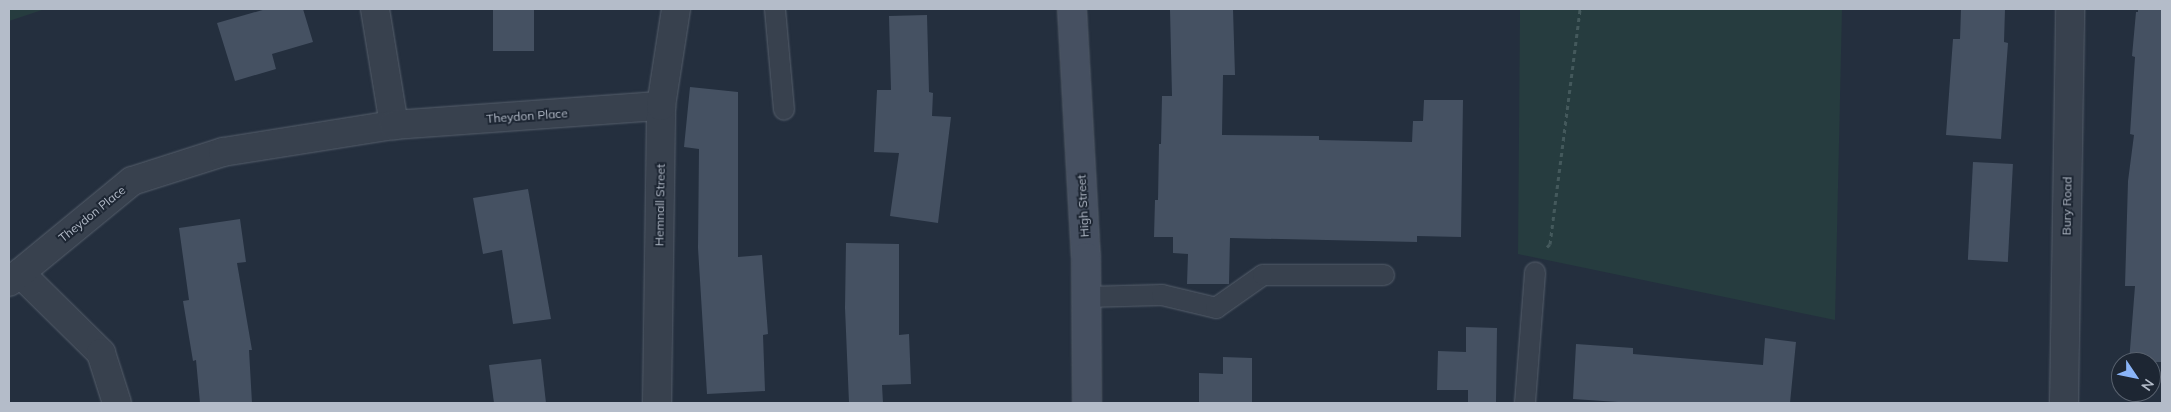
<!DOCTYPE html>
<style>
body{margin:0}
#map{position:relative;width:2171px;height:412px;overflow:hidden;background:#242f3e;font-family:Mulish,sans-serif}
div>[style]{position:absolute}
.green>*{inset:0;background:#263c3f}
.building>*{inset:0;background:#455162;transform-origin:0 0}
.path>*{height:3px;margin-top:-1.5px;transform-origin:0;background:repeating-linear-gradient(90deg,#44595c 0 4px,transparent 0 8px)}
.roads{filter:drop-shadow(0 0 1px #565f6c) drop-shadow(0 0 1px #565f6c)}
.service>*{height:20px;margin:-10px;padding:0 10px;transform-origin:10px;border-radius:10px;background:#38414e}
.minor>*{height:28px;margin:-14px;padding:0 14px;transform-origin:14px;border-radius:14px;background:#38414e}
.secondary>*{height:28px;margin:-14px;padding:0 14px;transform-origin:14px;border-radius:14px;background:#465061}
span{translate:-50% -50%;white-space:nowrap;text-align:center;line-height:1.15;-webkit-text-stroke:4px #1d2633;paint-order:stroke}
.street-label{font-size:12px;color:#b4bcc9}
.frame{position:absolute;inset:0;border:10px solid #b4bcc9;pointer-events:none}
.north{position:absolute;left:2111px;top:352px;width:50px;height:50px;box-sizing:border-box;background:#1d2633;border:1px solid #59626f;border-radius:50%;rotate:124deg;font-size:14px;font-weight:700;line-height:20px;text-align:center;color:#b4bcc9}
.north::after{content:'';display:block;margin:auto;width:18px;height:22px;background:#8ab4f8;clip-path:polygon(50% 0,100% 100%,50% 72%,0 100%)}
</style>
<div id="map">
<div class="green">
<div style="clip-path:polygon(9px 9px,45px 9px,9px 21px)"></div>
<div style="clip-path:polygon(1520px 9px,1842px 9px,1835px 320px,1518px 254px)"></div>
</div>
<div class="building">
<div style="clip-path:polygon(266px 9px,303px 9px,313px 42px,272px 54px,276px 69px,235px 81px,217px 23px)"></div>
<div style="left:493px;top:9px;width:41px;height:42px"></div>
<div style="clip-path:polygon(1233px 9px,1235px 75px,1223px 75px,1222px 135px,1319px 136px,1319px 140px,1412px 142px,1413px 121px,1423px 121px,1424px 100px,1463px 100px,1461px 237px,1417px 236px,1417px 242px,1230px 238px,1229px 284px,1187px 284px,1188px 254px,1173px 253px,1173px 237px,1154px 237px,1155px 200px,1158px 200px,1159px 144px,1161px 144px,1162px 96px,1172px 96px,1170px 10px)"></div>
<div style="clip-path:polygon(1961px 9px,2005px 9px,2004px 42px,2008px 43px,2001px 139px,1946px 135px,1953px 39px,1960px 39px)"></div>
<div style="clip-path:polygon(2138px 9px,2162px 9px,2162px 362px,2129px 362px,2135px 286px,2125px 286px,2128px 181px,2134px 135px,2130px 134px,2135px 57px,2132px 56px,2136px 12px,2138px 12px)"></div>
<div style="clip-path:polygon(927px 15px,929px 92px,933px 93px,932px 116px,951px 117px,938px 223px,890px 216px,899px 153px,874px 152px,877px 90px,891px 90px,889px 16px)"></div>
<div style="clip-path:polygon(690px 87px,738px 92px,738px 257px,762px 255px,768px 334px,763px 335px,765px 391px,707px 394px,698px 248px,699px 149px,684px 147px)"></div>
<div style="left:1973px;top:162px;width:40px;height:98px;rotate:3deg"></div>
<div style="clip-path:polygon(528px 189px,551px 319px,513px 324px,502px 250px,483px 254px,473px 198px)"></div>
<div style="clip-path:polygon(240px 219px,246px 262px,237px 263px,252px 350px,249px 350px,252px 403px,200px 403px,196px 360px,193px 361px,183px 301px,189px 300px,179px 228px)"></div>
<div style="clip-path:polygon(846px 243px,899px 244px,899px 335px,909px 334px,911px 384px,882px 385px,883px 403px,849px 403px,845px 308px)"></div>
<div style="clip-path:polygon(1466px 327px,1497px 328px,1496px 403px,1468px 403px,1468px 390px,1437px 390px,1438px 351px,1466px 352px)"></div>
<div style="clip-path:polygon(1765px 338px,1796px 342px,1790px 403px,1633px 403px,1573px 399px,1576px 344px,1633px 348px,1633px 354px,1763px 365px)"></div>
<div style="clip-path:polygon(1223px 357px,1252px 358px,1252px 403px,1199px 403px,1199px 373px,1223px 374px)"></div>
<div style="clip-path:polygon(541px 359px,546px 403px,494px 403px,489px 365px)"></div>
</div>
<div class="path">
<div style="left:1547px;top:247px;width:4px;rotate:-45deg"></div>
<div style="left:1550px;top:244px;width:237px;rotate:-82.7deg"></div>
</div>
<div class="roads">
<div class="service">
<div style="left:775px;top:9px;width:101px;rotate:84.9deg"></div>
<div style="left:1086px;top:297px;width:76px;rotate:-1.5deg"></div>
<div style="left:1162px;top:295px;width:56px;rotate:13.5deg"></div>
<div style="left:1216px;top:308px;width:57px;rotate:-35.1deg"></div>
<div style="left:1263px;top:275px;width:121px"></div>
<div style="left:1525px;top:403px;width:131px;rotate:-85.6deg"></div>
</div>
<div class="minor">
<div style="left:375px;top:9px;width:118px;rotate:80.7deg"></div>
<div style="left:20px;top:273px;width:114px;rotate:44.6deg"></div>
<div style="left:101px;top:353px;width:52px;rotate:72.3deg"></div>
<div style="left:9px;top:282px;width:159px;rotate:-39.4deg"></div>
<div style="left:132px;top:181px;width:96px;rotate:-17.7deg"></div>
<div style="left:223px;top:152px;width:173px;rotate:-9deg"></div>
<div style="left:394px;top:125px;width:268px;rotate:-4.1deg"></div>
<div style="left:657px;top:403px;width:297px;rotate:-89.2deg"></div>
<div style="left:661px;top:106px;width:98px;rotate:-81.2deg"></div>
<div style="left:2064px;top:403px;width:394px;rotate:-89.1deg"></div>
</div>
<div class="secondary">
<div style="left:1072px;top:9px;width:248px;rotate:86.8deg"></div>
<div style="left:1086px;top:257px;width:146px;rotate:89.6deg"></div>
</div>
</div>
<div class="street-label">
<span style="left:527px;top:116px;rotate:-4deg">Theydon Place</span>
<span style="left:660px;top:205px;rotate:-89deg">Hemnall Street</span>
<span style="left:1083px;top:206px;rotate:-93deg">High Street</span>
<span style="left:2067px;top:206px;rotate:-89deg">Bury Road</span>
<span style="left:92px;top:214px;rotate:-39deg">Theydon Place</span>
</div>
<div class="frame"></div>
<div class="north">N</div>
</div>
